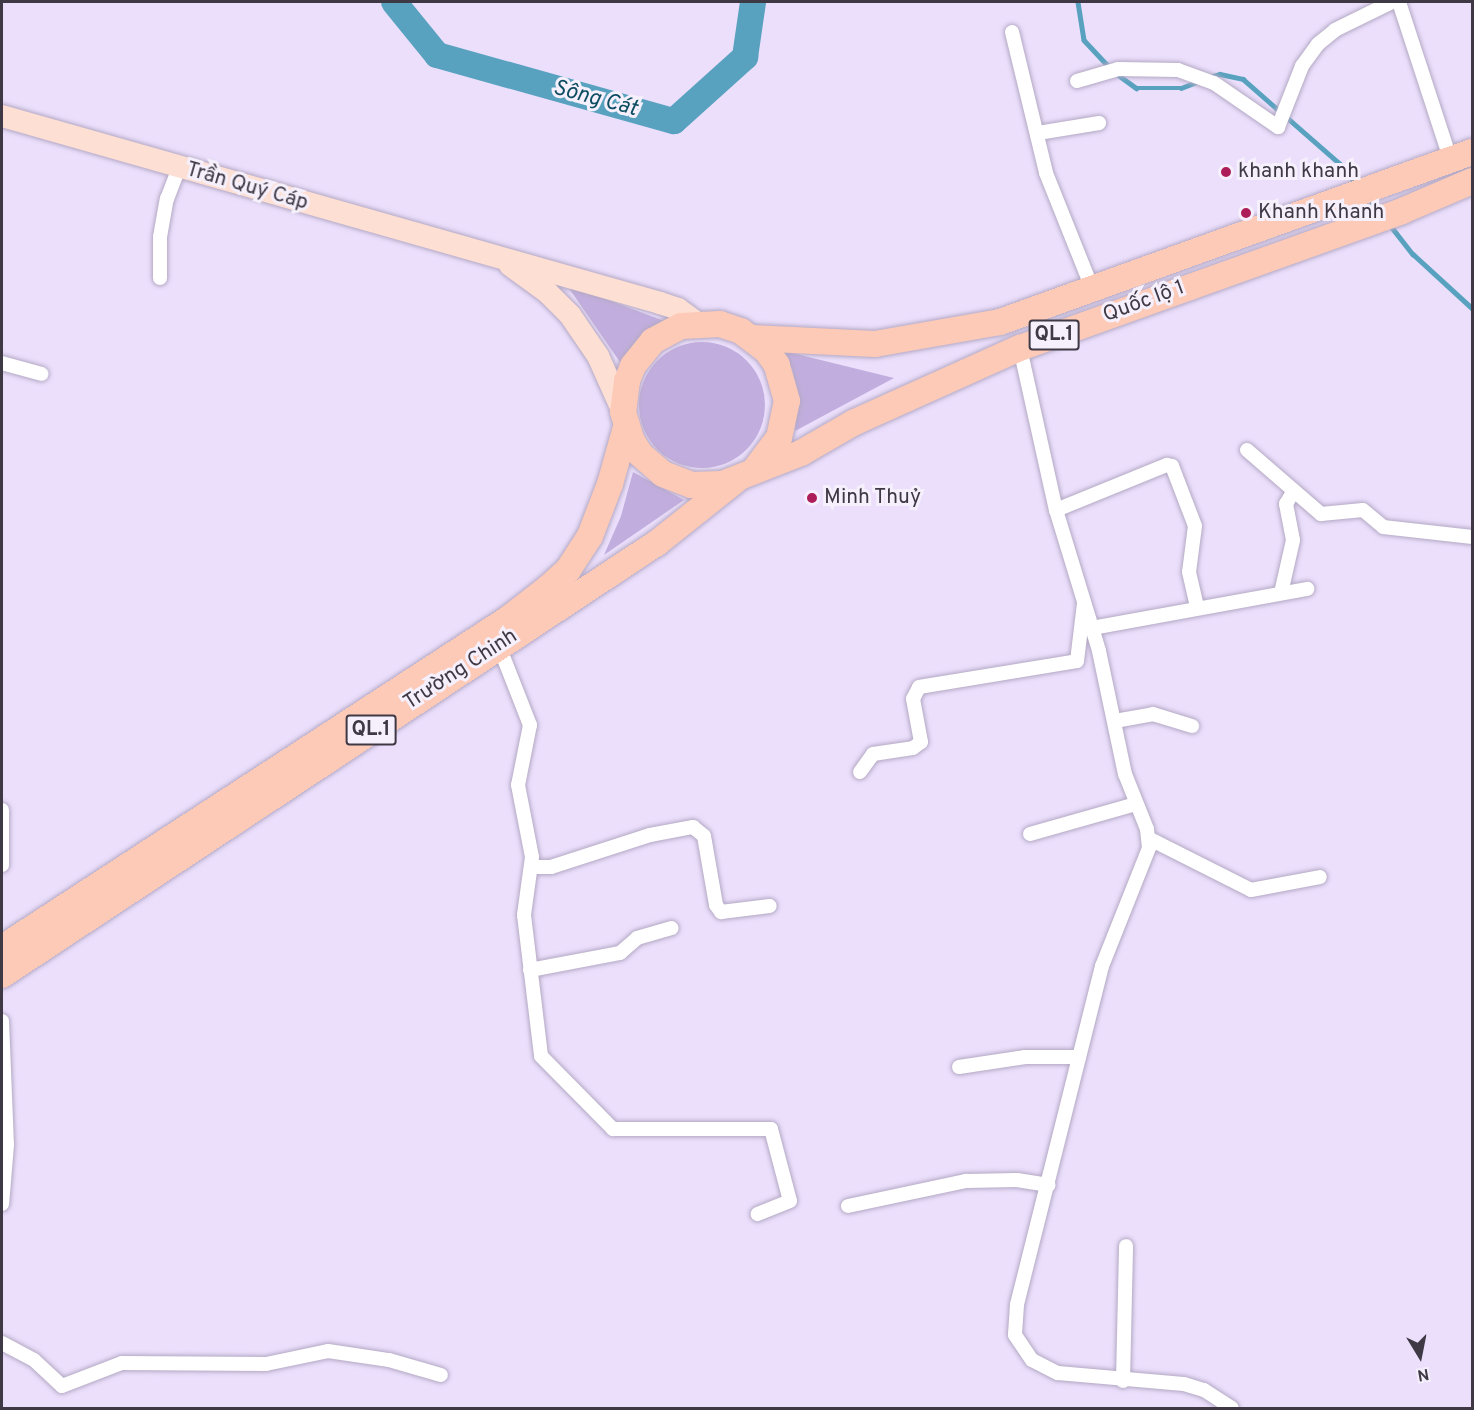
<!DOCTYPE html>
<meta charset="utf-8">
<style>
body{margin:0}
#map{position:relative;width:1474px;height:1410px;overflow:hidden;background:#ebdffc;font-family:Overpass,sans-serif}
div>[style]{position:absolute}
.green>*{inset:0;background:#c2aede}
.round{border-radius:50%}
.stream>*{height:4.5px;margin:-2.25px;padding:0 2.25px;transform-origin:2.25px;border-radius:2.25px;background:#59a2bf}
.river>*{height:26px;margin:-13px;padding:0 13px;transform-origin:13px;border-radius:13px;background:#59a2bf}
.roads{filter:drop-shadow(0 0 2px #b4a9c4) drop-shadow(0 0 2px #b4a9c4)}
.street>*{height:14px;margin:-7px;padding:0 7px;transform-origin:7px;border-radius:7px;background:#fff}
.primary>*{height:22px;margin:-11px;padding:0 11px;transform-origin:11px;border-radius:11px;background:#fedfd4}
.highway>*{height:26px;margin:-13px;padding:0 13px;transform-origin:13px;border-radius:13px;background:#fdcab8}
.dots>*{width:16px;height:16px;translate:-50% -50%;box-sizing:border-box;border:3px solid #f5f0fc;border-radius:50%}
span{translate:-50% -50%;white-space:nowrap;text-align:center;line-height:1.15;-webkit-text-stroke:6px #f5f0fc;paint-order:stroke}
.shield-label span{padding:2px 4px;background:#f5f0fc;border:2px solid;border-radius:4px;-webkit-text-stroke-width:0}
.shield-label{font-size:20px;color:#3e3945;font-weight:700}
.poi-label{font-size:21px;color:#3e3945}
.left{translate:0 -50%;text-align:left}
.street-label{font-size:21px;color:#3e3945}
.water-label{font-size:22px;color:#0d4c61;font-style:italic}
.frame{position:absolute;inset:0;border:3px solid #3e3945;pointer-events:none}
.north{position:absolute;left:1390px;top:1326px;width:60px;height:60px;-webkit-text-stroke:4px #f5f0fc;paint-order:stroke;rotate:170deg;font-size:16px;font-weight:700;line-height:24px;text-align:center;color:#3e3945}
.north::after{content:'';display:block;margin:auto;width:21px;height:27px;background:#3e3945;clip-path:polygon(50% 0,100% 100%,50% 72%,0 100%)}
</style>
<div id="map">
<div class="green">
<div style="clip-path:polygon(566px 284px,667px 322px,642px 334px,622px 365px)"></div>
<div class="round" style="left:639px;top:342px;width:126px;height:126px"></div>
<div style="clip-path:polygon(780px 350px,894px 378px,795px 431px,798px 392px,792px 369px)"></div>
<div style="clip-path:polygon(633px 472px,684px 500px,604px 555px,621px 516px)"></div>
</div>
<div class="stream">
<div style="left:1078px;top:2px;width:38px;rotate:81deg"></div>
<div style="left:1084px;top:40px;width:40px;rotate:47deg"></div>
<div style="left:1117px;top:74px;width:24px;rotate:36deg"></div>
<div style="left:1136px;top:88px;width:45px"></div>
<div style="left:1181px;top:88px;width:19px;rotate:-21deg"></div>
<div style="left:1210px;top:77px;width:10px;rotate:-17deg"></div>
<div style="left:1220px;top:74px;width:24px;rotate:12deg"></div>
<div style="left:1243px;top:79px;width:129px;rotate:41.2deg"></div>
<div style="left:1340px;top:164px;width:26px;rotate:50deg"></div>
<div style="left:1368px;top:197px;width:19px;rotate:54deg"></div>
<div style="left:1390px;top:225px;width:37px;rotate:52deg"></div>
<div style="left:1413px;top:254px;width:80px;rotate:42.5deg"></div>
</div>
<div class="river">
<div style="left:394px;top:2px;width:68px;rotate:50.9deg"></div>
<div style="left:437px;top:55px;width:246px;rotate:15.6deg"></div>
<div style="left:674px;top:121px;width:96px;rotate:-42deg"></div>
<div style="left:745px;top:57px;width:56px;rotate:-81.7deg"></div>
</div>
<div class="roads">
<div class="street">
<div style="left:1399px;top:2px;width:167px;rotate:71.9deg"></div>
<div style="left:1012px;top:32px;width:145px;rotate:76.4deg"></div>
<div style="left:1046px;top:173px;width:124px;rotate:68.2deg"></div>
<div style="left:1077px;top:81px;width:43px;rotate:-16.3deg"></div>
<div style="left:1118px;top:69px;width:60px;rotate:1deg"></div>
<div style="left:1178px;top:70px;width:38px;rotate:20deg"></div>
<div style="left:1214px;top:83px;width:78px;rotate:34.5deg"></div>
<div style="left:1278px;top:127px;width:66px;rotate:-68.5deg"></div>
<div style="left:1302px;top:66px;width:27px;rotate:-54deg"></div>
<div style="left:1318px;top:44px;width:22px;rotate:-39deg"></div>
<div style="left:1335px;top:30px;width:64px;rotate:-26.2deg"></div>
<div style="left:1038px;top:133px;width:62px;rotate:-9.3deg"></div>
<div style="left:160px;top:278px;width:41px;rotate:-90deg"></div>
<div style="left:160px;top:237px;width:39px;rotate:-80deg"></div>
<div style="left:167px;top:199px;width:33px;rotate:-69deg"></div>
<div style="left:1020px;top:348px;width:166px;rotate:77.5deg"></div>
<div style="left:1056px;top:510px;width:147px;rotate:73deg"></div>
<div style="left:1099px;top:651px;width:126px;rotate:78.1deg"></div>
<div style="left:1125px;top:774px;width:59px;rotate:68.2deg"></div>
<div style="left:1147px;top:829px;width:19px;rotate:84deg"></div>
<div style="left:1149px;top:848px;width:127px;rotate:111.7deg"></div>
<div style="left:1102px;top:966px;width:349px;rotate:104.1deg"></div>
<div style="left:1017px;top:1305px;width:30px;rotate:94deg"></div>
<div style="left:1015px;top:1335px;width:30px;rotate:56deg"></div>
<div style="left:1032px;top:1360px;width:29px;rotate:27deg"></div>
<div style="left:1058px;top:1373px;width:126px;rotate:5deg"></div>
<div style="left:1184px;top:1384px;width:21px;rotate:17deg"></div>
<div style="left:1204px;top:1390px;width:33px;rotate:33deg"></div>
<div style="left:2px;top:363px;width:41px;rotate:15.4deg"></div>
<div style="left:1247px;top:450px;width:98px;rotate:40.9deg"></div>
<div style="left:1321px;top:514px;width:42px;rotate:-5.4deg"></div>
<div style="left:1363px;top:510px;width:26px;rotate:40deg"></div>
<div style="left:1383px;top:527px;width:90px;rotate:6.4deg"></div>
<div style="left:1056px;top:510px;width:120px;rotate:-22.1deg"></div>
<div style="left:1167px;top:465px;width:5px;rotate:11deg"></div>
<div style="left:1172px;top:466px;width:64px;rotate:69deg"></div>
<div style="left:1195px;top:526px;width:46px;rotate:97.4deg"></div>
<div style="left:1189px;top:572px;width:37px;rotate:77deg"></div>
<div style="left:1281px;top:593px;width:54px;rotate:-77.2deg"></div>
<div style="left:1293px;top:540px;width:37px;rotate:-101deg"></div>
<div style="left:1286px;top:504px;width:14px;rotate:-60deg"></div>
<div style="left:1092px;top:628px;width:219px;rotate:-10.3deg"></div>
<div style="left:499px;top:646px;width:85px;rotate:68.6deg"></div>
<div style="left:530px;top:725px;width:61px;rotate:101.3deg"></div>
<div style="left:518px;top:785px;width:73px;rotate:79deg"></div>
<div style="left:532px;top:857px;width:59px;rotate:97.9deg"></div>
<div style="left:524px;top:915px;width:142px;rotate:83.1deg"></div>
<div style="left:541px;top:1056px;width:103px;rotate:45.4deg"></div>
<div style="left:613px;top:1129px;width:158px"></div>
<div style="left:771px;top:1129px;width:74px;rotate:75.2deg"></div>
<div style="left:790px;top:1201px;width:35px;rotate:158deg"></div>
<div style="left:1115px;top:721px;width:39px;rotate:-10deg"></div>
<div style="left:1153px;top:714px;width:41px;rotate:17.1deg"></div>
<div style="left:860px;top:772px;width:22px;rotate:-54deg"></div>
<div style="left:873px;top:754px;width:40px;rotate:-8.5deg"></div>
<div style="left:913px;top:748px;width:10px;rotate:-37deg"></div>
<div style="left:921px;top:742px;width:44px;rotate:-100.5deg"></div>
<div style="left:913px;top:699px;width:13px;rotate:-63deg"></div>
<div style="left:919px;top:687px;width:160px;rotate:-9.3deg"></div>
<div style="left:1077px;top:661px;width:58px;rotate:-83.1deg"></div>
<div style="left:2px;top:810px;width:55px;rotate:90deg"></div>
<div style="left:1030px;top:834px;width:110px;rotate:-15.8deg"></div>
<div style="left:1148px;top:838px;width:115px;rotate:26.8deg"></div>
<div style="left:1251px;top:890px;width:70px;rotate:-10.7deg"></div>
<div style="left:531px;top:867px;width:20px"></div>
<div style="left:551px;top:867px;width:104px;rotate:-17.9deg"></div>
<div style="left:650px;top:835px;width:44px;rotate:-10.5deg"></div>
<div style="left:693px;top:827px;width:14px;rotate:39deg"></div>
<div style="left:704px;top:836px;width:70px;rotate:80.1deg"></div>
<div style="left:716px;top:905px;width:9px;rotate:54deg"></div>
<div style="left:721px;top:912px;width:49px;rotate:-7deg"></div>
<div style="left:530px;top:970px;width:92px;rotate:-10.7deg"></div>
<div style="left:620px;top:953px;width:23px;rotate:-41deg"></div>
<div style="left:637px;top:938px;width:36px;rotate:-16deg"></div>
<div style="left:2px;top:1021px;width:124px;rotate:87.7deg"></div>
<div style="left:7px;top:1145px;width:59px;rotate:94.8deg"></div>
<div style="left:959px;top:1067px;width:67px;rotate:-8.6deg"></div>
<div style="left:1025px;top:1057px;width:54px"></div>
<div style="left:848px;top:1206px;width:121px;rotate:-12deg"></div>
<div style="left:966px;top:1181px;width:51px;rotate:-1.1deg"></div>
<div style="left:1017px;top:1180px;width:32px;rotate:9deg"></div>
<div style="left:2px;top:1343px;width:36px;rotate:28deg"></div>
<div style="left:34px;top:1360px;width:38px;rotate:43deg"></div>
<div style="left:62px;top:1386px;width:64px;rotate:-21deg"></div>
<div style="left:122px;top:1363px;width:144px;rotate:0.4deg"></div>
<div style="left:266px;top:1364px;width:63px;rotate:-11.8deg"></div>
<div style="left:328px;top:1351px;width:62px;rotate:8.4deg"></div>
<div style="left:389px;top:1360px;width:54px;rotate:16.1deg"></div>
<div style="left:1123px;top:1381px;width:135px;rotate:-88.7deg"></div>
</div>
<div class="primary">
<div style="left:2px;top:116px;width:684px;rotate:15.86deg"></div>
<div style="left:660px;top:303px;width:19px;rotate:18deg"></div>
<div style="left:678px;top:309px;width:24px;rotate:36deg"></div>
<div style="left:510px;top:265px;width:46px;rotate:36.1deg"></div>
<div style="left:547px;top:292px;width:33px;rotate:45deg"></div>
<div style="left:570px;top:315px;width:50px;rotate:55.7deg"></div>
<div style="left:598px;top:356px;width:61px;rotate:65.9deg"></div>
</div>
<div class="highway">
<div style="left:752px;top:338px;width:123px;rotate:2.8deg"></div>
<div style="left:875px;top:344px;width:127px;rotate:-10deg"></div>
<div style="left:1000px;top:322px;width:502px;rotate:-19.81deg"></div>
<div style="left:756px;top:468px;width:38px;rotate:-53deg"></div>
<div style="left:779px;top:438px;width:38px;rotate:-78deg"></div>
<div style="left:787px;top:401px;width:37px;rotate:-106deg"></div>
<div style="left:777px;top:365px;width:19px;rotate:-126deg"></div>
<div style="left:766px;top:350px;width:31px;rotate:-143deg"></div>
<div style="left:741px;top:331px;width:22px;rotate:-162deg"></div>
<div style="left:720px;top:324px;width:39px;rotate:177deg"></div>
<div style="left:681px;top:326px;width:32px;rotate:152deg"></div>
<div style="left:653px;top:341px;width:32px;rotate:129deg"></div>
<div style="left:633px;top:366px;width:16px;rotate:112deg"></div>
<div style="left:627px;top:381px;width:31px;rotate:97deg"></div>
<div style="left:623px;top:412px;width:30px;rotate:73deg"></div>
<div style="left:632px;top:441px;width:15px;rotate:58deg"></div>
<div style="left:640px;top:454px;width:30px;rotate:41deg"></div>
<div style="left:663px;top:474px;width:30px;rotate:21deg"></div>
<div style="left:691px;top:485px;width:31px;rotate:-2deg"></div>
<div style="left:722px;top:484px;width:85px;rotate:-21.4deg"></div>
<div style="left:801px;top:453px;width:62px;rotate:-29.9deg"></div>
<div style="left:855px;top:422px;width:181px;rotate:-24.2deg"></div>
<div style="left:1020px;top:348px;width:406px;rotate:-19.7deg"></div>
<div style="left:1402px;top:211px;width:76px;rotate:-23.2deg"></div>
<div style="left:2px;top:948px;width:604px;rotate:-33.03deg"></div>
<div style="left:508px;top:619px;width:51px;rotate:-37.8deg"></div>
<div style="left:548px;top:588px;width:27px;rotate:-42deg"></div>
<div style="left:568px;top:570px;width:40px;rotate:-57.1deg"></div>
<div style="left:590px;top:536px;width:56px;rotate:-69deg"></div>
<div style="left:610px;top:484px;width:59px;rotate:-74.3deg"></div>
<div style="left:2px;top:975px;width:785px;rotate:-33.41deg"></div>
<div style="left:657px;top:543px;width:100px;rotate:-38.5deg"></div>
</div>
</div>
<div class="dots">
<div style="left:1226px;top:172px;background:#ad1e58"></div>
<div style="left:1246px;top:213px;background:#ad1e58"></div>
<div style="left:812px;top:498px;background:#ad1e58"></div>
</div>
<div class="shield-label">
<span style="left:1054px;top:335px">QL.1</span>
<span style="left:371px;top:730px">QL.1</span>
</div>
<div class="poi-label">
<span class="left" style="left:1238px;top:172px">khanh khanh</span>
<span class="left" style="left:1258px;top:213px">Khanh Khanh</span>
<span class="left" style="left:824px;top:498px">Minh Thuỷ</span>
</div>
<div class="street-label">
<span style="left:247px;top:187px;rotate:16deg">Trần Quý Cáp</span>
<span style="left:1144px;top:302px;rotate:-20deg">Quốc lộ 1</span>
<span style="left:461px;top:670px;rotate:-33deg">Trường Chinh</span>
</div>
<div class="water-label">
<span style="left:595px;top:99px;rotate:15deg">Sông Cát</span>
</div>
<div class="frame"></div>
<div class="north">N</div>
</div>
